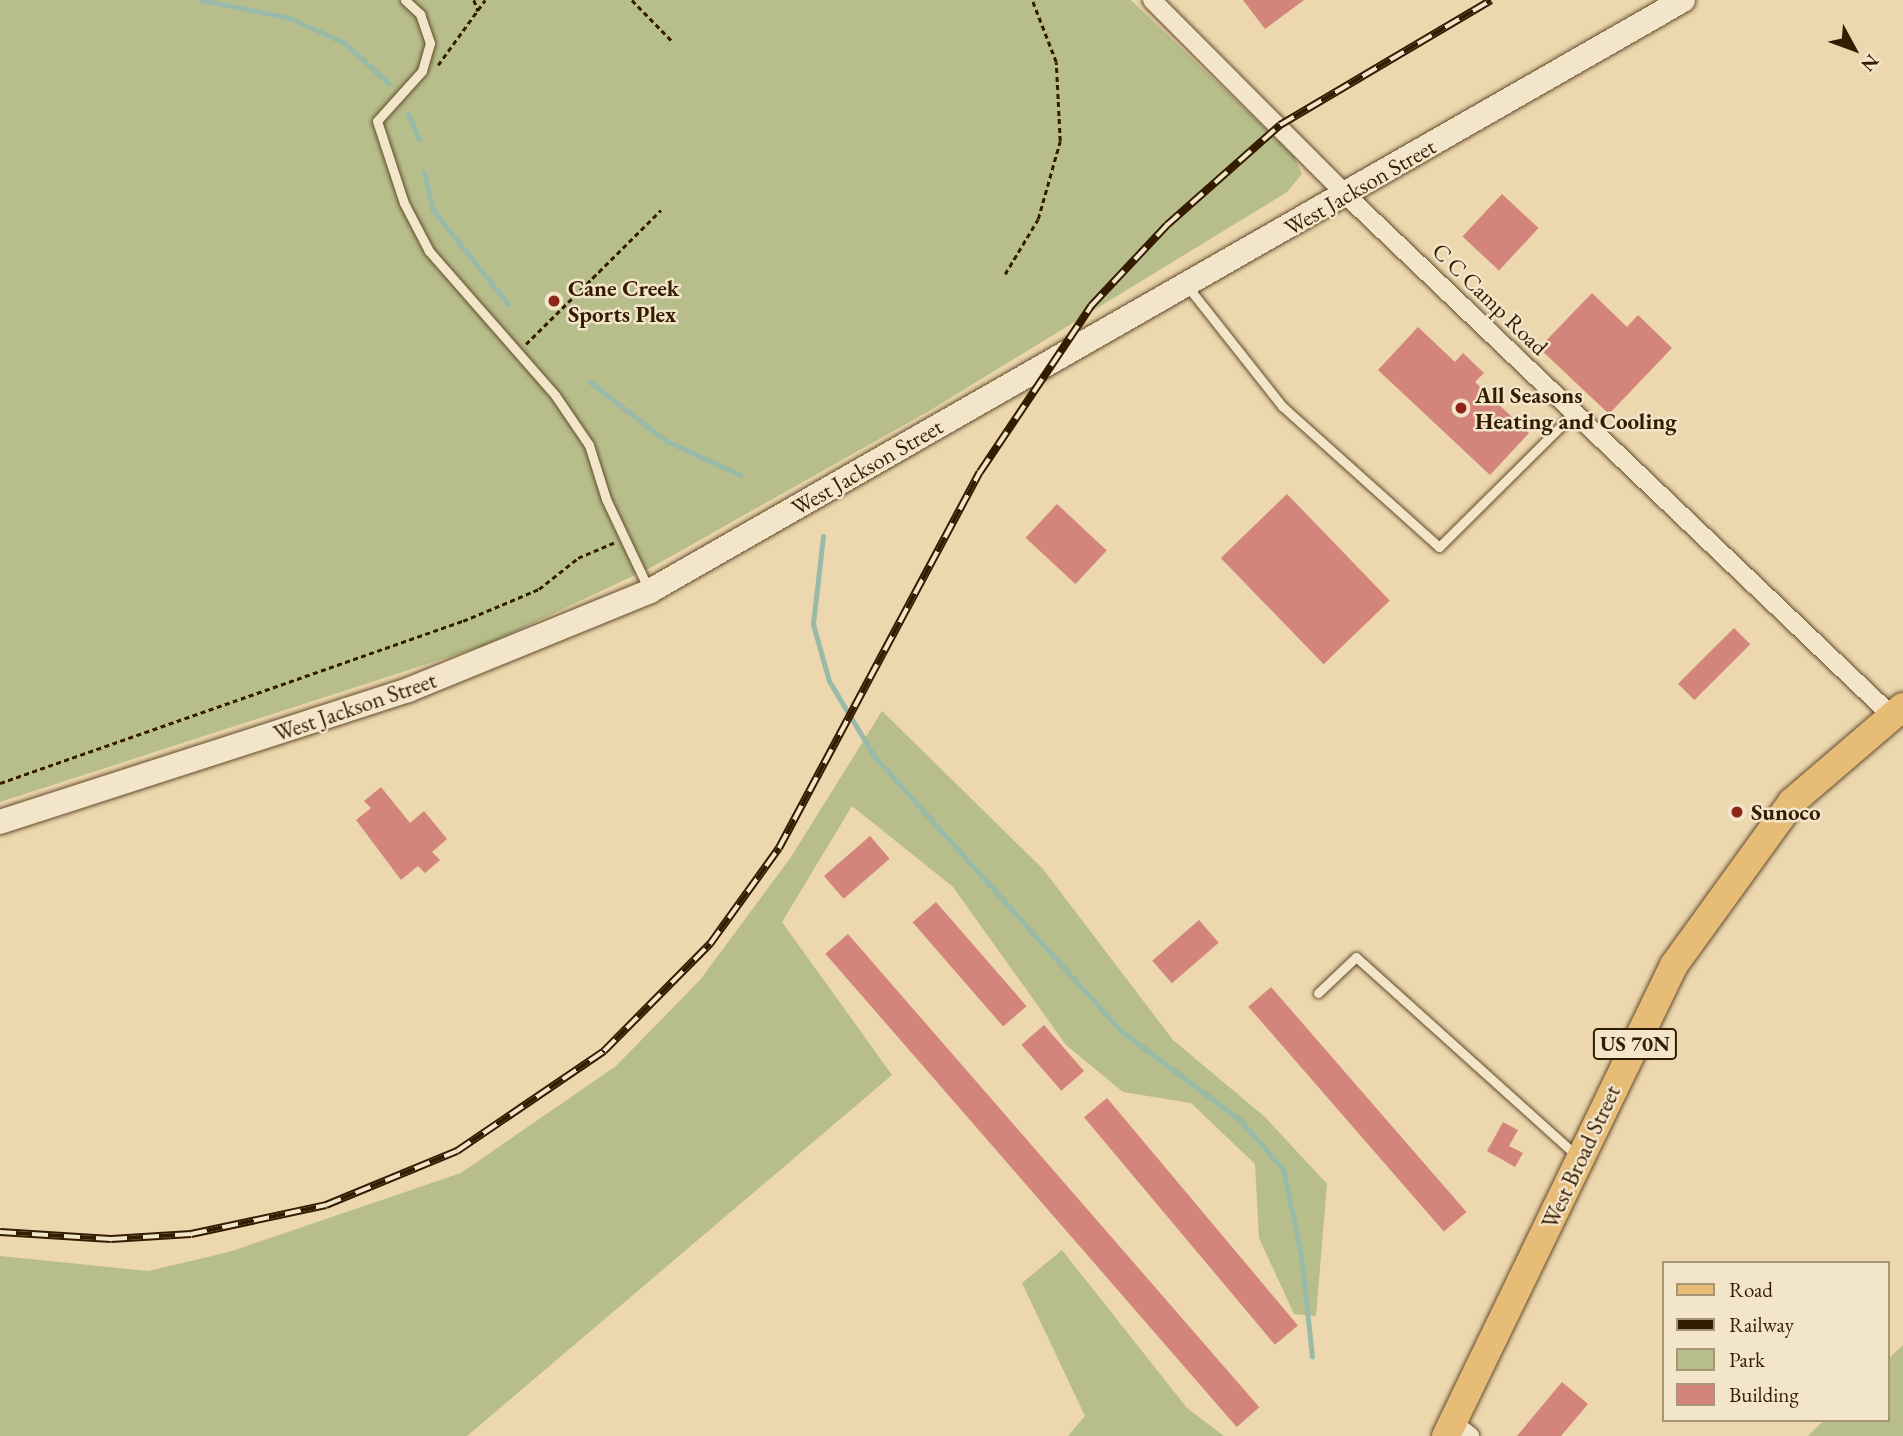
<!DOCTYPE html>
<style>
body{margin:0}
#map{position:relative;width:1903px;height:1436px;overflow:hidden;background:#ecd7ae;font-family:"EB Garamond",serif}
div>[style]{position:absolute}
.green>*{inset:0;background:#b7be8b}
.stream>*{height:5px;margin:-2.5px;padding:0 2.5px;transform-origin:2.5px;border-radius:2.5px;background:#99baa8}
.building>*{inset:0;background:#d3857b;transform-origin:0 0}
.path>*{height:2.5px;margin-top:-1.25px;transform-origin:0;background:repeating-linear-gradient(90deg,#341c00 0 5px,transparent 0 8.5px)}
.roads{filter:drop-shadow(0 0 2px #624b2c) drop-shadow(0 0 2px #624b2c)}
.lane>*{height:9px;margin:-4.5px;padding:0 4.5px;transform-origin:4.5px;border-radius:4.5px;background:#f3e5ca}
.street>*{height:18px;margin:-9px;padding:0 9px;transform-origin:9px;border-radius:9px;background:#f3e5ca}
.secondary>*{height:24px;margin:-12px;padding:0 12px;transform-origin:12px;border-radius:12px;background:#f3e5ca}
.primary>*{height:28px;margin:-14px;padding:0 14px;transform-origin:14px;border-radius:14px;background:#e6bc77}
.rail>*{height:8px;margin-top:-4px;transform-origin:0;background:repeating-linear-gradient(90deg,#f3e5ca 0 16px,#341c00 0 32px);box-sizing:border-box;border-block:2px solid #341c00}
.dots>*{width:19px;height:19px;translate:-50% -50%;box-sizing:border-box;border:4px solid #f3e5ca;border-radius:50%}
span{translate:-50% -50%;white-space:nowrap;text-align:center;line-height:1.15;-webkit-text-stroke:5px #f3e5ca;paint-order:stroke}
.shield-label span{padding:2px 5px;background:#f3e5ca;border:2px solid;border-radius:5px;-webkit-text-stroke-width:0}
.shield-label{font-size:21px;color:#341c00;font-weight:700}
.street-label{font-size:23px;color:#341c00}
.poi-label{font-size:23px;color:#341c00;font-weight:700}
.left{translate:0 -50%;text-align:left}
.legend{position:absolute;left:1662px;top:1261px;width:228px;height:161px;box-sizing:border-box;background:#f3e5ca;border:2px solid #a79579;margin:0;padding:9px 12px;list-style:none;font-size:21px;color:#341c00}
.legend li{display:flex;align-items:center;gap:14px;height:35px}
.legend b{width:35px;border:2px solid #a79579}
.north{position:absolute;left:1819px;top:14px;width:70px;height:70px;-webkit-text-stroke:5px #f3e5ca;paint-order:stroke;rotate:131deg;font-size:19px;font-weight:700;line-height:28px;text-align:center;color:#341c00}
.north::after{content:'';display:block;margin:auto;width:24px;height:32px;background:#341c00;clip-path:polygon(50% 0,100% 100%,50% 72%,0 100%)}
</style>
<div id="map">
<div class="green">
<div style="clip-path:polygon(0 0,1131px 0,1294px 156px,1302px 174px,1287px 192px,929px 411px,652px 567px,486px 645px,0 802px)"></div>
<div style="clip-path:polygon(882px 711px,1043px 869px,1173px 1040px,1265px 1117px,1327px 1184px,1316px 1316px,1294px 1314px,1259px 1238px,1255px 1164px,1191px 1103px,1123px 1092px,1066px 1045px,953px 887px,852px 806px,782px 922px,892px 1075px,467px 1436px,0 1436px,0 1256px,148px 1271px,229px 1252px,461px 1173px,616px 1066px,700px 980px,791px 857px)"></div>
<div style="clip-path:polygon(1062px 1250px,1187px 1408px,1224px 1436px,1068px 1436px,1085px 1416px,1022px 1283px)"></div>
<div style="clip-path:polygon(1903px 1345px,1903px 1436px,1808px 1436px,1824px 1420px,1887px 1420px,1887px 1360px)"></div>
</div>
<div class="stream">
<div style="left:201px;top:0;width:91px;rotate:11.4deg"></div>
<div style="left:290px;top:18px;width:62px;rotate:24.9deg"></div>
<div style="left:346px;top:44px;width:59px;rotate:42.9deg"></div>
<div style="left:408px;top:114px;width:28px;rotate:67deg"></div>
<div style="left:424px;top:172px;width:39px;rotate:77deg"></div>
<div style="left:433px;top:210px;width:120px;rotate:51.4deg"></div>
<div style="left:590px;top:382px;width:96px;rotate:37.8deg"></div>
<div style="left:666px;top:441px;width:82px;rotate:24.4deg"></div>
<div style="left:823px;top:536px;width:89px;rotate:96.5deg"></div>
<div style="left:813px;top:624px;width:59px;rotate:74.3deg"></div>
<div style="left:829px;top:681px;width:87px;rotate:59deg"></div>
<div style="left:874px;top:756px;width:368px;rotate:48.1deg"></div>
<div style="left:1120px;top:1030px;width:149px;rotate:36.8deg"></div>
<div style="left:1239px;top:1119px;width:67px;rotate:48.7deg"></div>
<div style="left:1283px;top:1169px;width:88px;rotate:78.2deg"></div>
<div style="left:1301px;top:1255px;width:102px;rotate:83.8deg"></div>
</div>
<div class="building">
<div style="clip-path:polygon(1243px 0,1304px 0,1265px 29px)"></div>
<div style="left:1502px;top:194px;width:50px;height:58px;rotate:43deg"></div>
<div style="clip-path:polygon(1592px 293px,1627px 327px,1638px 315px,1672px 348px,1609px 414px,1539px 348px)"></div>
<div style="clip-path:polygon(1418px 327px,1455px 362px,1463px 353px,1484px 373px,1475px 382px,1529px 433px,1490px 475px,1378px 370px)"></div>
<div style="left:1287px;top:494px;width:148px;height:92px;rotate:46deg"></div>
<div style="left:1057px;top:504px;width:68px;height:46px;rotate:43deg"></div>
<div style="left:1734px;top:628px;width:23px;height:79px;rotate:45deg"></div>
<div style="clip-path:polygon(381px 787px,410px 823px,424px 811px,447px 839px,432px 852px,440px 860px,425px 873px,418px 866px,401px 880px,356px 820px,371px 808px,364px 801px)"></div>
<div style="left:870px;top:836px;width:30px;height:61px;rotate:49deg"></div>
<div style="left:936px;top:902px;width:138px;height:31px;rotate:49deg"></div>
<div style="left:1199px;top:920px;width:30px;height:62px;rotate:49deg"></div>
<div style="left:848px;top:934px;width:627px;height:30px;rotate:49deg"></div>
<div style="left:1271px;top:987px;width:298px;height:30px;rotate:49deg"></div>
<div style="left:1044px;top:1025px;width:61px;height:30px;rotate:49deg"></div>
<div style="left:1107px;top:1098px;width:297px;height:30px;rotate:50deg"></div>
<div style="clip-path:polygon(1503px 1122px,1518px 1130px,1509px 1146px,1523px 1153px,1515px 1167px,1487px 1151px)"></div>
<div style="clip-path:polygon(1562px 1382px,1588px 1404px,1561px 1436px,1517px 1436px)"></div>
</div>
<div class="path">
<div style="left:474px;top:0;width:12px;rotate:70deg"></div>
<div style="left:632px;top:0;width:59px;rotate:45.7deg"></div>
<div style="left:438px;top:65px;width:80px;rotate:-54.1deg"></div>
<div style="left:1005px;top:274px;width:64px;rotate:-59deg"></div>
<div style="left:1038px;top:219px;width:81px;rotate:-74.2deg"></div>
<div style="left:1060px;top:141px;width:79px;rotate:-92.9deg"></div>
<div style="left:1056px;top:62px;width:66px;rotate:-111.2deg"></div>
<div style="left:526px;top:344px;width:190px;rotate:-44.8deg"></div>
<div style="left:0;top:783px;width:491px;rotate:-19.3deg"></div>
<div style="left:463px;top:621px;width:82px;rotate:-22.8deg"></div>
<div style="left:539px;top:589px;width:50px;rotate:-38.5deg"></div>
<div style="left:578px;top:558px;width:39px;rotate:-23deg"></div>
</div>
<div class="roads">
<div class="lane">
<div style="left:405px;top:0;width:21px;rotate:43deg"></div>
<div style="left:420px;top:14px;width:31px;rotate:71deg"></div>
<div style="left:430px;top:43px;width:29px;rotate:106deg"></div>
<div style="left:422px;top:71px;width:67px;rotate:132deg"></div>
<div style="left:377px;top:121px;width:86px;rotate:71.8deg"></div>
<div style="left:404px;top:203px;width:54px;rotate:62.5deg"></div>
<div style="left:429px;top:251px;width:191px;rotate:48.8deg"></div>
<div style="left:555px;top:395px;width:60px;rotate:55.8deg"></div>
<div style="left:589px;top:445px;width:57px;rotate:72.5deg"></div>
<div style="left:606px;top:499px;width:101px;rotate:64.7deg"></div>
<div style="left:1188px;top:287px;width:152px;rotate:51.7deg"></div>
<div style="left:1282px;top:406px;width:211px;rotate:41.9deg"></div>
<div style="left:1439px;top:547px;width:190px;rotate:-44.8deg"></div>
<div style="left:1318px;top:993px;width:52px;rotate:-43.5deg"></div>
<div style="left:1356px;top:957px;width:297px;rotate:42deg"></div>
</div>
<div class="street">
<div style="left:1152px;top:0;width:275px;rotate:45.1deg"></div>
<div style="left:1346px;top:195px;width:753px;rotate:43.66deg"></div>
<div style="left:1452px;top:1422px;width:23px;rotate:38deg"></div>
</div>
<div class="secondary">
<div style="left:0;top:822px;width:429px;rotate:-17.9deg"></div>
<div style="left:408px;top:690px;width:261px;rotate:-22.2deg"></div>
<div style="left:650px;top:591px;width:1190px;rotate:-29.77deg"></div>
</div>
<div class="primary">
<div style="left:1446px;top:1436px;width:523px;rotate:-64.17deg"></div>
<div style="left:1674px;top:965px;width:201px;rotate:-54.1deg"></div>
<div style="left:1792px;top:802px;width:146px;rotate:-40.6deg"></div>
</div>
</div>
<div class="rail">
<div style="left:0;top:1232px;width:111px;rotate:3.6deg"></div>
<div style="left:111px;top:1239px;width:80px;rotate:-3.6deg"></div>
<div style="left:191px;top:1234px;width:138px;rotate:-12.1deg"></div>
<div style="left:326px;top:1205px;width:142px;rotate:-22.4deg"></div>
<div style="left:457px;top:1151px;width:178px;rotate:-34.2deg"></div>
<div style="left:604px;top:1051px;width:151px;rotate:-45.3deg"></div>
<div style="left:710px;top:944px;width:118px;rotate:-54.3deg"></div>
<div style="left:779px;top:848px;width:426px;rotate:-61.9deg"></div>
<div style="left:980px;top:472px;width:200px;rotate:-56.2deg"></div>
<div style="left:1091px;top:306px;width:111px;rotate:-46.8deg"></div>
<div style="left:1167px;top:225px;width:151px;rotate:-41.5deg"></div>
<div style="left:1280px;top:125px;width:245px;rotate:-30.6deg"></div>
</div>
<div class="dots">
<div style="left:554px;top:301px;background:#8f2418"></div>
<div style="left:1461px;top:408px;background:#8f2418"></div>
<div style="left:1737px;top:812px;background:#8f2418"></div>
</div>
<div class="shield-label">
<span style="left:1635px;top:1044px">US 70N</span>
</div>
<div class="street-label">
<span style="left:1360px;top:187px;rotate:-30deg">West Jackson Street</span>
<span style="left:1490px;top:299px;rotate:44deg">C C Camp Road</span>
<span style="left:867px;top:467px;rotate:-30deg">West Jackson Street</span>
<span style="left:355px;top:707px;rotate:-19deg">West Jackson Street</span>
<span style="left:1581px;top:1157px;rotate:-65deg">West Broad Street</span>
</div>
<div class="poi-label">
<span class="left" style="left:568px;top:301px">Cane Creek<br>Sports Plex</span>
<span class="left" style="left:1475px;top:408px">All Seasons<br>Heating and Cooling</span>
<span class="left" style="left:1751px;top:812px">Sunoco</span>
</div>
<ul class="legend">
<li><b style="height:9px;background:#e6bc77"></b>Road</li>
<li><b style="height:9px;background:#341c00"></b>Railway</li>
<li><b style="height:19px;background:#b7be8b"></b>Park</li>
<li><b style="height:19px;background:#d3857b"></b>Building</li>
</ul>
<div class="north">N</div>
</div>
